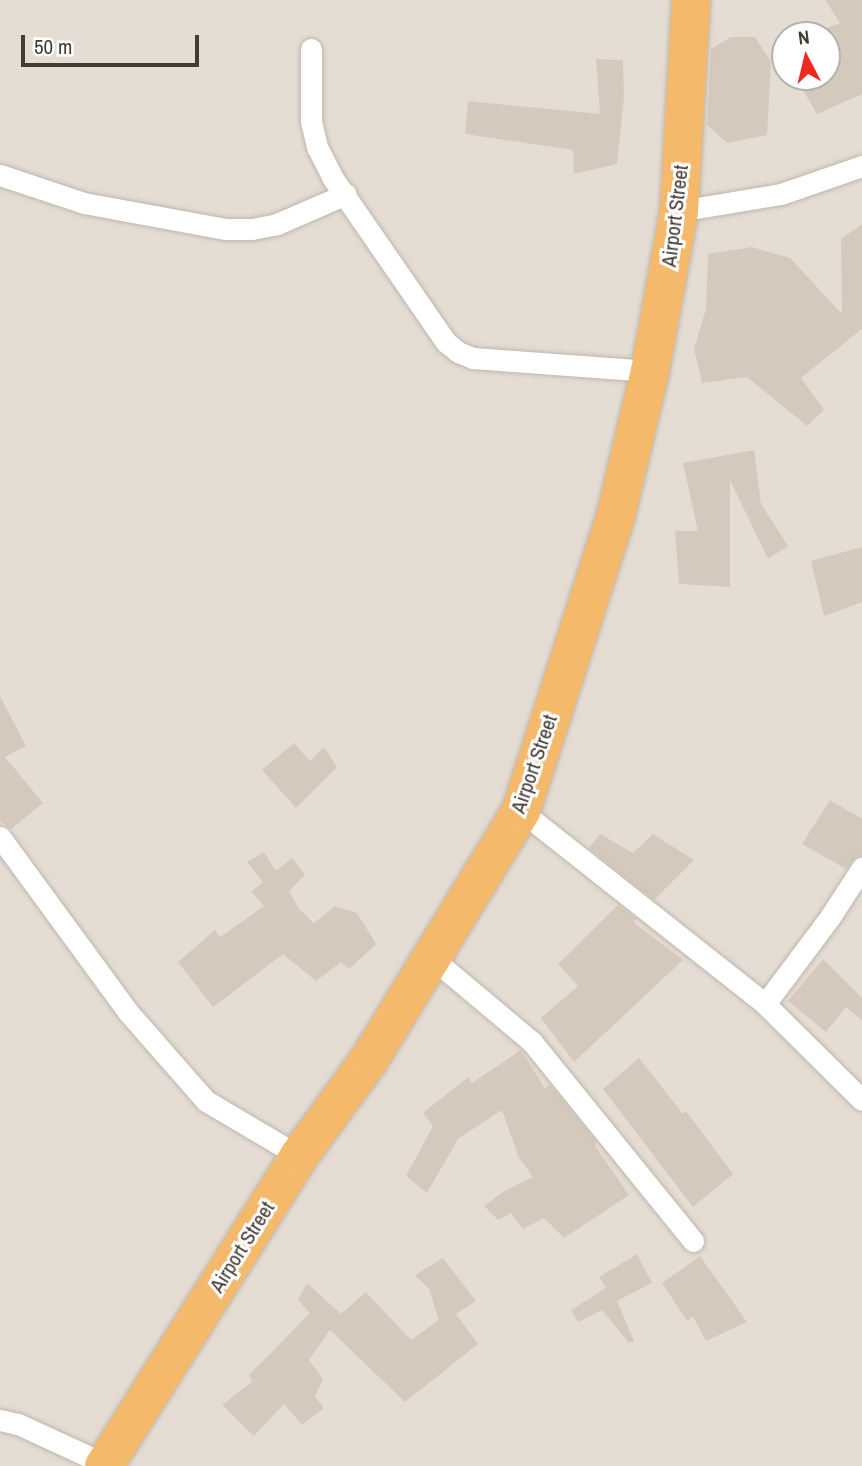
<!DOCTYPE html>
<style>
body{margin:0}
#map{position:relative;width:862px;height:1466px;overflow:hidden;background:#f1ece4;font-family:"Archivo Narrow",sans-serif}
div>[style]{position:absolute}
.residential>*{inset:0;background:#e5ddd3}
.building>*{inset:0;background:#d5c9be}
.roads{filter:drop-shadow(0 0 2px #bfb6ab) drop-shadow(0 0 2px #bfb6ab)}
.street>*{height:21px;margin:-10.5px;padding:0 10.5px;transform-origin:10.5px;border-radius:10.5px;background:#fff}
.highway>*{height:38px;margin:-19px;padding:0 19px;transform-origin:19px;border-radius:19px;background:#f5b96c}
span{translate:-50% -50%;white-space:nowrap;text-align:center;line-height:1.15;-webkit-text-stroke:6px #fff;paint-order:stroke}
.street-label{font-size:21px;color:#433c35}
.north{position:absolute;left:771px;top:21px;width:70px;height:70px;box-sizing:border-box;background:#fff;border:2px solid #b4b1ae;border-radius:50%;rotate:353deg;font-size:19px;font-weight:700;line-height:28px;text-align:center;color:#433c35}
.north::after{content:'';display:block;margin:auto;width:24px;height:32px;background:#ed2a20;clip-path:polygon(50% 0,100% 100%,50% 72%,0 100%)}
.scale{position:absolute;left:21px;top:35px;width:178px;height:32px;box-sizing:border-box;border:4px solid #433c35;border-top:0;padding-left:9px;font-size:21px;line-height:24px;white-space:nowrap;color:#433c35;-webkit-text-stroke:5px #fff;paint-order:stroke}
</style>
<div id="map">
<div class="residential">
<div style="clip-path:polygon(evenodd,0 0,862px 0,862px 1466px,0 1466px,0 0,785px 35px,827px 35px,827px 77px,785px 77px,785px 35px)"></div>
</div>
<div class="building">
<div style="clip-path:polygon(825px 0,862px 0,862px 94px,817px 114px,795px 77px,827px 77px,827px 28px,840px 23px)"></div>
<div style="clip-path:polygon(731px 37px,755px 37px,771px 62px,767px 135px,727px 143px,707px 125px,711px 49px)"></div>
<div style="clip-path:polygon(596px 59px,623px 60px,624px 97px,617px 164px,574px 174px,573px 150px,465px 134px,468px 101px,600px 114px)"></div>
<div style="clip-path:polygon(862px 224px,862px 329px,801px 378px,824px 410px,807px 426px,747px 377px,702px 383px,694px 349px,706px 309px,708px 254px,752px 247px,790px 258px,842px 314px,841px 239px)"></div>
<div style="clip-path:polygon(754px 450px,761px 504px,788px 546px,768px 559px,730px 480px,730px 587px,679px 584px,675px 531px,698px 531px,683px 463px)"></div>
<div style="clip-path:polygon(862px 547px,862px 602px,824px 616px,811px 561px)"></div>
<div style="clip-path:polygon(0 696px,26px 746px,5px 757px,43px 803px,11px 829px,0 821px)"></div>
<div style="clip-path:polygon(294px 743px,310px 761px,324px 747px,337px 767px,296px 808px,262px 770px)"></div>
<div style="clip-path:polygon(830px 800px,862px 819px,862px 855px,856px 857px,846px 869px,802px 844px)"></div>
<div style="clip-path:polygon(600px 834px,633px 853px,653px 834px,694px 860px,654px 900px,589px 848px)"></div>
<div style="clip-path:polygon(264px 852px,276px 871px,292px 858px,305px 875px,289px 891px,299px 909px,314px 923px,335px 906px,357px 913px,376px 944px,349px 969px,341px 962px,316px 981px,283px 954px,213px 1007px,178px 962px,215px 930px,220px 937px,264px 906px,251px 892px,263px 882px,247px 862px)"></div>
<div style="clip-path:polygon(618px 905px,636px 919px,633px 922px,683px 960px,574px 1062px,541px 1018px,578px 986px,558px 964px)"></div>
<div style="clip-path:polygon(823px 959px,862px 998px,862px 1020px,846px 1007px,826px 1032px,788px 1001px)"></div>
<div style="clip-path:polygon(521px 1050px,545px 1089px,550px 1085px,596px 1141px,595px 1146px,629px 1195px,564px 1238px,544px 1218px,523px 1229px,511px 1213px,498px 1220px,484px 1206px,503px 1192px,533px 1177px,519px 1158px,502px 1110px,458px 1139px,427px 1193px,406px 1176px,433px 1126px,423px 1113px,468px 1077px,472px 1083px)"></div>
<div style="clip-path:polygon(639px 1058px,683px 1114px,686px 1111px,733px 1174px,693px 1207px,603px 1089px)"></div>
<div style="clip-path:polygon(637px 1254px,652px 1283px,617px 1301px,634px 1341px,629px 1343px,602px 1310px,578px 1322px,571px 1310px,606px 1288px,599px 1277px)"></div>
<div style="clip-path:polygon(700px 1256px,747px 1322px,706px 1341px,693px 1317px,687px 1321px,662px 1283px)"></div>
<div style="clip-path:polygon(443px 1258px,476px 1301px,456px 1314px,478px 1344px,405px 1402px,330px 1330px,309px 1360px,323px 1379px,315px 1396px,324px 1408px,302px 1425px,284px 1404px,254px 1436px,222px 1405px,252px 1382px,249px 1375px,310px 1313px,298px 1300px,307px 1283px,341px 1314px,366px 1292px,411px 1340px,439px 1320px,429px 1289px,415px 1275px)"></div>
</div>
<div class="roads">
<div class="street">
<div style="left:311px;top:49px;width:72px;rotate:90deg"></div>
<div style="left:311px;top:121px;width:27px;rotate:77deg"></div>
<div style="left:317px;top:147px;width:34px;rotate:63deg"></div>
<div style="left:332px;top:177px;width:201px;rotate:55.4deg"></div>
<div style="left:446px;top:342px;width:16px;rotate:40deg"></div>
<div style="left:458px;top:352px;width:16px;rotate:22deg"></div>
<div style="left:473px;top:358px;width:177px;rotate:4.2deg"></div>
<div style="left:0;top:175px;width:89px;rotate:18.4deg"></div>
<div style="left:84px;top:203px;width:143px;rotate:10.4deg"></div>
<div style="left:225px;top:229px;width:27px"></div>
<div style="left:252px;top:229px;width:25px;rotate:-11deg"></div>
<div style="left:277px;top:224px;width:75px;rotate:-23.5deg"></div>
<div style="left:679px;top:211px;width:103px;rotate:-9.5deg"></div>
<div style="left:781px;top:194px;width:86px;rotate:-19.1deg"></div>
<div style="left:521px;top:811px;width:311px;rotate:38.3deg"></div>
<div style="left:765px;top:1004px;width:136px;rotate:44.7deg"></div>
<div style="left:0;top:837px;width:217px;rotate:53.8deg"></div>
<div style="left:128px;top:1012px;width:118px;rotate:48.8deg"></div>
<div style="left:206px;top:1101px;width:108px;rotate:30.6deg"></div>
<div style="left:432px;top:958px;width:131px;rotate:40deg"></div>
<div style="left:532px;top:1042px;width:256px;rotate:51deg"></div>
<div style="left:765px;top:1004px;width:109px;rotate:-53.2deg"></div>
<div style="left:830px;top:917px;width:59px;rotate:-56.9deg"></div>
<div style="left:0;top:1420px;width:18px;rotate:13deg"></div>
<div style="left:18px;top:1424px;width:96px;rotate:24.7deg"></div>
</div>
<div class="highway">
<div style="left:104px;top:1466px;width:366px;rotate:-57.8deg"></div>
<div style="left:299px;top:1156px;width:119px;rotate:-53.9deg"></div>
<div style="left:369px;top:1060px;width:292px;rotate:-58.6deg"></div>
<div style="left:521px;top:811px;width:307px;rotate:-72.2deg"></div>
<div style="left:615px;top:519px;width:152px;rotate:-76.7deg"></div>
<div style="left:650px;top:371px;width:163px;rotate:-79.7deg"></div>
<div style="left:679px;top:211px;width:211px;rotate:-86.7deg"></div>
</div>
</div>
<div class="street-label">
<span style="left:675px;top:216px;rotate:-83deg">Airport Street</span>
<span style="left:534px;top:764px;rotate:-71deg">Airport Street</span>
<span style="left:242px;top:1247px;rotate:-58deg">Airport Street</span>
</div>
<div class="north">N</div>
<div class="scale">50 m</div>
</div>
